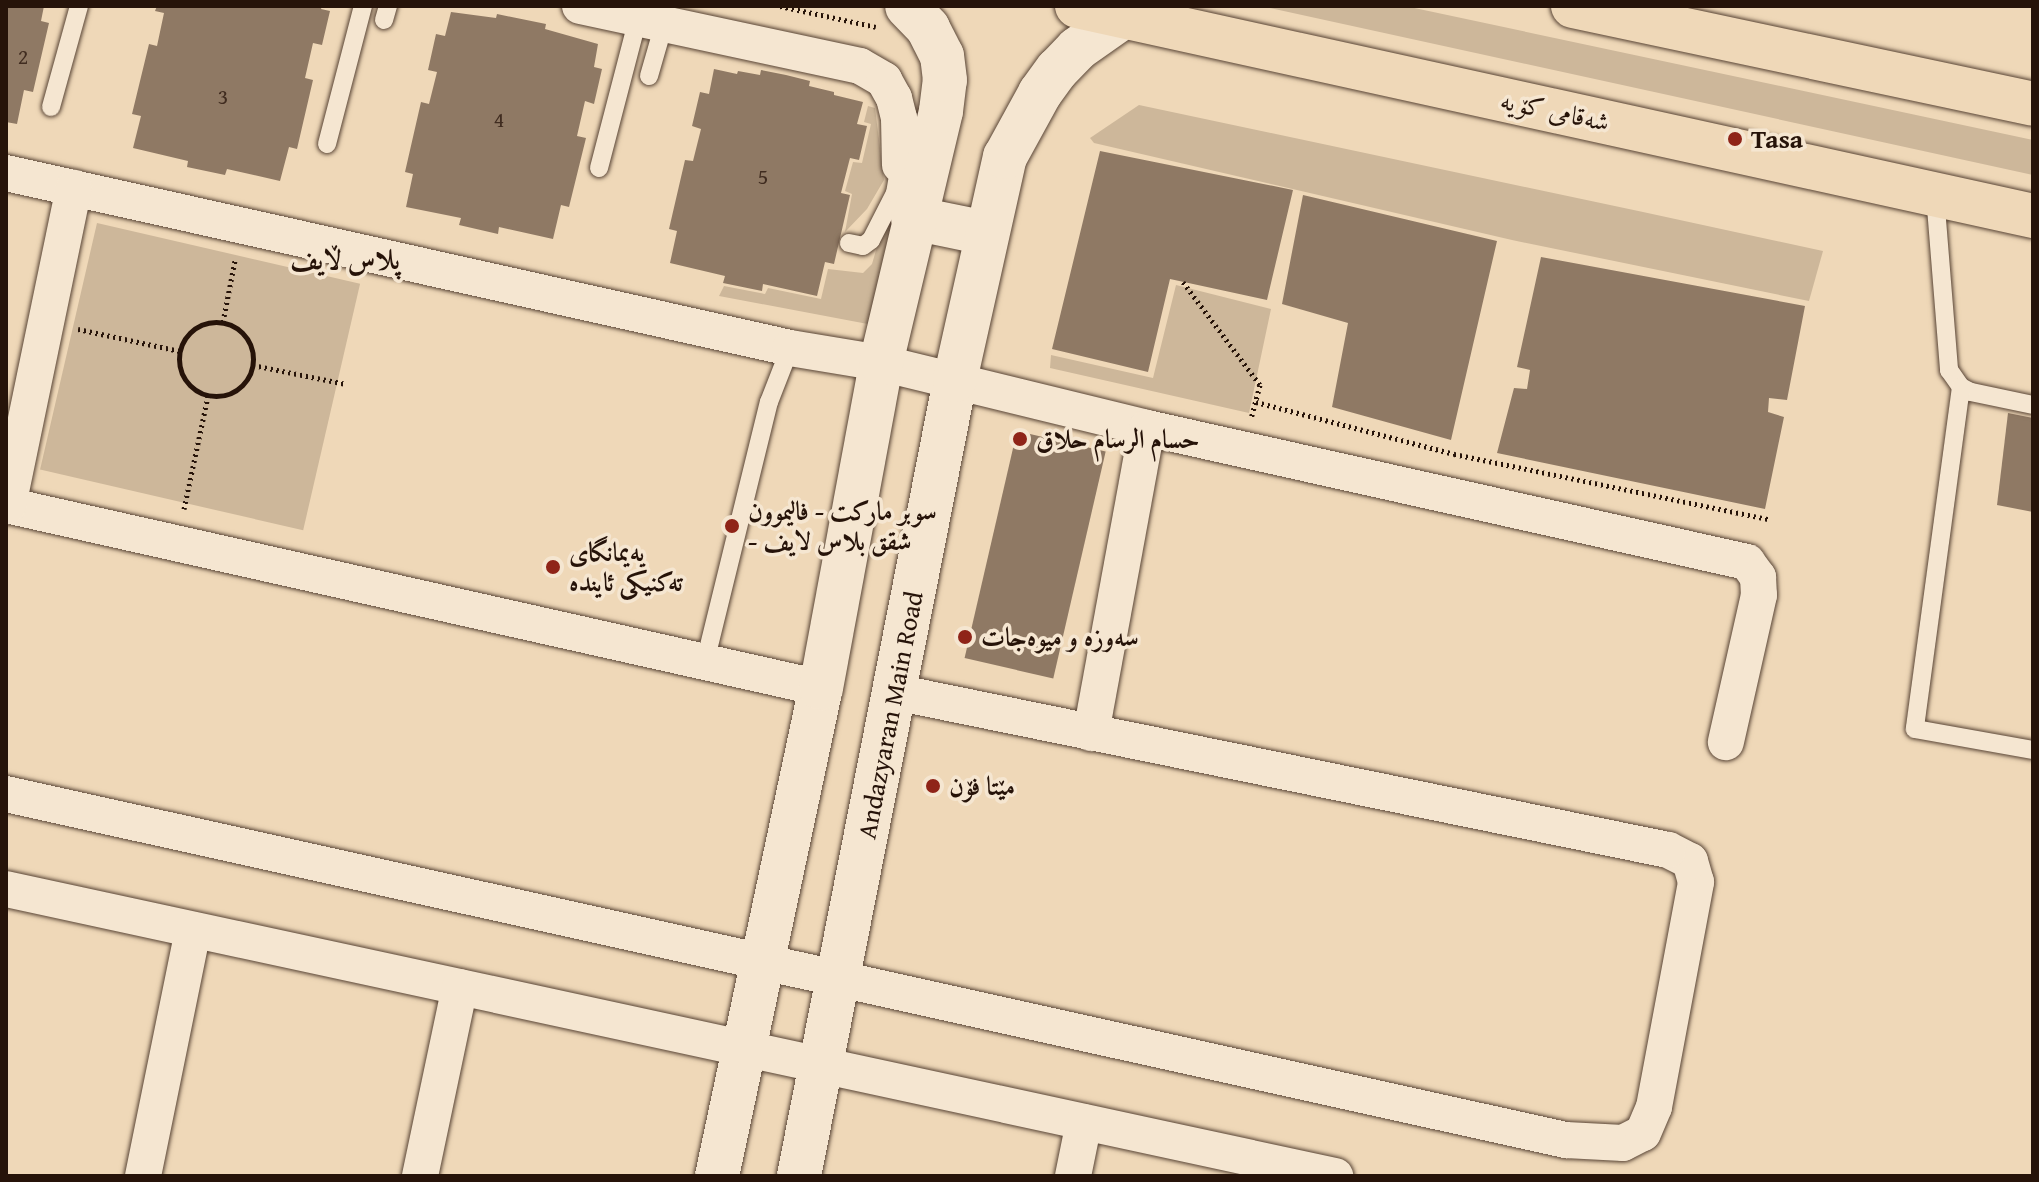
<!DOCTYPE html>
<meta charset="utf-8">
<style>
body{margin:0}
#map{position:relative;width:2039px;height:1182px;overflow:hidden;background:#efd8b8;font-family:"Gentium Book Plus",Amiri,serif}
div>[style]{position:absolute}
.green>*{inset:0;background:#cdb79a;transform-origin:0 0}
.building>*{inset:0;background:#8f7964;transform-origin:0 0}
.path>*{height:5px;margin-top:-2.5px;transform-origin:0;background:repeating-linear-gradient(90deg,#261309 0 2px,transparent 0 6px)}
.path>.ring{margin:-2.5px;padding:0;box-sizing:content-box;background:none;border:5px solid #261309;border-radius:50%}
.roads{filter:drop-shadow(0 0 2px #584435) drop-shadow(0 0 2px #584435)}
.service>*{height:18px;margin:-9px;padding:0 9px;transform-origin:9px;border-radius:9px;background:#f5e6d1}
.minor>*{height:36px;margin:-18px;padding:0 18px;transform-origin:18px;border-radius:18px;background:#f5e6d1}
.tertiary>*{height:44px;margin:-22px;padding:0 22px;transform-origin:22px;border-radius:22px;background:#f5e6d1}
.trunk>*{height:44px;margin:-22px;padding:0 22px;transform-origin:22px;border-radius:22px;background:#efd8b8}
.dots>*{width:22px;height:22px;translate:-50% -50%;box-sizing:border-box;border:4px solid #f5e6d1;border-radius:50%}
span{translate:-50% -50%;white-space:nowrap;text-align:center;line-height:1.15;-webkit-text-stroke:7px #f5e6d1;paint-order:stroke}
.number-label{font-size:22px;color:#402c20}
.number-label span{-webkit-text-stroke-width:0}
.street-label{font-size:26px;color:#261309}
.poi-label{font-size:26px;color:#261309;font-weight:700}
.left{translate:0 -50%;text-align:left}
.neighbourhood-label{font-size:28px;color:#261309;font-weight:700}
.frame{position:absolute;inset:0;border:8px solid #261309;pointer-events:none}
</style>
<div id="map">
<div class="green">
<div style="clip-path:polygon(1261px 6px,1405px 6px,2033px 140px,2033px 175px)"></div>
<div style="clip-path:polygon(1139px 105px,1643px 212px,1823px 251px,1809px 301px,1512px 240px,1094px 143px,1090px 138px)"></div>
<div style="clip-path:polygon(868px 106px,875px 108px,884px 180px,867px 209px,845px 232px,852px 194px,845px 191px,853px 162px,862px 163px,871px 124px,864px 122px)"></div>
<div style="clip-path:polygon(901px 189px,873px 325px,719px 296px,724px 286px,765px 294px,768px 288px,821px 299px,828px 269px,863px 273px,872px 264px,884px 223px)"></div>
<div style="left:97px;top:223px;width:270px;height:253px;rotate:13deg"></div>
<div style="clip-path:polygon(1176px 285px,1271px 309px,1249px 413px,1050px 368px,1051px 355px,1153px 378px)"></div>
</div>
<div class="building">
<div style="clip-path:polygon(6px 6px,44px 6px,41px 21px,49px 23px,33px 92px,24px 90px,17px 124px,6px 122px)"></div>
<div style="clip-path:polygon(157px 6px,322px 6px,321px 9px,330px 11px,322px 45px,313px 43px,305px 78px,313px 80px,297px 149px,289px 147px,280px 181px,227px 169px,225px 175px,187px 167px,188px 161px,133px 148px,141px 116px,132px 114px,149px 44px,157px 46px,164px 13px,155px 11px)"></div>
<div style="clip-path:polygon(451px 12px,496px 18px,497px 14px,546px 24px,545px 29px,598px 44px,594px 67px,602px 69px,594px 104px,585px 101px,577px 136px,586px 138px,569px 207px,561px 205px,553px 239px,499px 227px,498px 234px,459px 225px,461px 218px,406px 207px,413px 174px,405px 172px,421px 102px,429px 104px,437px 72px,428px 70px,436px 34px,445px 36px)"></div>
<div style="clip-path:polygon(714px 69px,737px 74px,738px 71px,760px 75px,761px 70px,786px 75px,810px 81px,809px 86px,834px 92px,834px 95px,863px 102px,857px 124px,867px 126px,859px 160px,850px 158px,841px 193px,850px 195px,834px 264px,825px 262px,817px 296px,763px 284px,762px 291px,723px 283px,725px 276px,670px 263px,677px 231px,669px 229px,685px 160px,693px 161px,701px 129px,692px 126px,700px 92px,709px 94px)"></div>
<div style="clip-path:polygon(1100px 151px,1293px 190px,1267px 300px,1170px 279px,1148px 372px,1052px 349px)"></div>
<div style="clip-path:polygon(1303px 195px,1497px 241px,1451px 440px,1332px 407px,1348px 323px,1282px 304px)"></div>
<div style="clip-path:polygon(1541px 257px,1805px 306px,1787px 400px,1769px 398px,1768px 412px,1784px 417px,1765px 509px,1497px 453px,1514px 388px,1527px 389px,1530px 370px,1517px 367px)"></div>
<div style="clip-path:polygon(2008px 413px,2033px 418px,2033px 512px,1997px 505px)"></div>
<div style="left:1017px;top:431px;width:91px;height:233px;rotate:13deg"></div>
</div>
<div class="path">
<div style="left:780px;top:6px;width:98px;rotate:12.3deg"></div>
<div style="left:1183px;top:282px;width:129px;rotate:53.2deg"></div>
<div style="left:1260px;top:385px;width:34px;rotate:105deg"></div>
<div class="ring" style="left:179px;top:322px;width:69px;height:69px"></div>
<div style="left:223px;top:322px;width:63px;rotate:-79deg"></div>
<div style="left:78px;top:329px;width:104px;rotate:12.2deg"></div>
<div style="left:253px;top:365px;width:95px;rotate:11.5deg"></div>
<div style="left:1256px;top:402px;width:205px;rotate:14.7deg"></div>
<div style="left:1454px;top:454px;width:321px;rotate:11.7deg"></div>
<div style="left:184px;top:509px;width:116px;rotate:-78deg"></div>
</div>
<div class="roads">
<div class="service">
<div style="left:384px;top:20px;width:15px;rotate:-74deg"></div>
<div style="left:649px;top:76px;width:54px;rotate:-73.9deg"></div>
<div style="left:51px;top:107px;width:105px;rotate:-74.5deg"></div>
<div style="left:327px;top:144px;width:143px;rotate:-75.4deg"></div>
<div style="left:599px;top:168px;width:155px;rotate:-75.4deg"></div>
<div style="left:1935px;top:195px;width:176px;rotate:85.4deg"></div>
<div style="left:1949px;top:370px;width:21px;rotate:55deg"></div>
<div style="left:1961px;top:387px;width:11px;rotate:27deg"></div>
<div style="left:1971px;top:392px;width:63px;rotate:11.8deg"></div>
<div style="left:849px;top:243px;width:14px;rotate:12deg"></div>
<div style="left:863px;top:246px;width:10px;rotate:-37deg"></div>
<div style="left:871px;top:240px;width:53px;rotate:-62.9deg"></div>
<div style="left:895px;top:193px;width:28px;rotate:-80deg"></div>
<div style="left:900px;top:165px;width:4px;rotate:14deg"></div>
<div style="left:1961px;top:387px;width:345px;rotate:97.7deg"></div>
<div style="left:1915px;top:729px;width:120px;rotate:10.1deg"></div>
<div style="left:705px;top:662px;width:268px;rotate:-76.2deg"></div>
<div style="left:769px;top:402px;width:58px;rotate:-68.7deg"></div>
</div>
<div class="minor">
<div style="left:580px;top:6px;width:286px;rotate:12.1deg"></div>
<div style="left:860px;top:66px;width:28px;rotate:30deg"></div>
<div style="left:884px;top:80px;width:21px;rotate:61deg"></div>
<div style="left:894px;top:98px;width:21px;rotate:76deg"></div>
<div style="left:899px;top:118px;width:47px;rotate:88.8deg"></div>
<div style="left:6px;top:173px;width:803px;rotate:12.58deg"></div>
<div style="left:790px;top:348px;width:92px;rotate:9.4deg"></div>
<div style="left:881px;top:363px;width:274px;rotate:13.7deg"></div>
<div style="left:1147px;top:428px;width:615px;rotate:12.59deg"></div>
<div style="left:1747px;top:562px;width:19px;rotate:54deg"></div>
<div style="left:1758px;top:577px;width:18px;rotate:87deg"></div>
<div style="left:1759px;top:595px;width:151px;rotate:102.7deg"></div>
<div style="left:6px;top:505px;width:835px;rotate:12.66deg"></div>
<div style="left:8px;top:506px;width:325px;rotate:-78.3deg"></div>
<div style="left:1091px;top:733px;width:310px;rotate:-79.6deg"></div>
<div style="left:6px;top:794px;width:1598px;rotate:12.51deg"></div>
<div style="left:1566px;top:1140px;width:57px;rotate:3deg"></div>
<div style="left:1623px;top:1143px;width:22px;rotate:-27deg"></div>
<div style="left:1643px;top:1133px;width:28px;rotate:-67deg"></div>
<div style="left:1654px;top:1107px;width:229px;rotate:-79.4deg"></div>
<div style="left:1696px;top:882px;width:22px;rotate:-106deg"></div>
<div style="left:1690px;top:861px;width:25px;rotate:-153deg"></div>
<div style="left:1668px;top:850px;width:789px;rotate:-168.45deg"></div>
<div style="left:6px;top:889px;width:1360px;rotate:12.19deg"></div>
<div style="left:143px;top:1176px;width:251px;rotate:-78.5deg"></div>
<div style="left:420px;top:1176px;width:193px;rotate:-78.1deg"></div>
<div style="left:1073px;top:1176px;width:55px;rotate:-78.5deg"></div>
</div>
<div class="tertiary">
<div style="left:913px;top:218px;width:75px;rotate:11.6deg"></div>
<div style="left:717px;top:1176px;width:499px;rotate:-78deg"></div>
<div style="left:821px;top:688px;width:330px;rotate:-79.5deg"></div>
<div style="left:881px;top:363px;width:259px;rotate:-76.6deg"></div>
<div style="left:941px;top:111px;width:31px;rotate:-83deg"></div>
<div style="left:945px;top:80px;width:24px;rotate:-97deg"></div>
<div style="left:942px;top:56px;width:31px;rotate:-117deg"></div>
<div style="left:928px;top:28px;width:30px;rotate:-134deg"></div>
<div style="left:799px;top:1176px;width:811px;rotate:-78.91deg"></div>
<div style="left:955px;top:380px;width:229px;rotate:-77.4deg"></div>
<div style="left:1005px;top:157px;width:73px;rotate:-61.3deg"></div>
<div style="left:1040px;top:93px;width:29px;rotate:-54deg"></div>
<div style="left:1057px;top:70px;width:29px;rotate:-46deg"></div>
<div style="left:1077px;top:49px;width:57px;rotate:-35.1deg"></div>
</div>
<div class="trunk">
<div style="left:1077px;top:6px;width:979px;rotate:12.39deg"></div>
<div style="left:1573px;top:6px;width:470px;rotate:12deg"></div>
</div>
</div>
<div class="dots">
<div style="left:1735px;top:139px;background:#8f2418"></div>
<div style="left:1020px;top:439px;background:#8f2418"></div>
<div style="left:732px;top:526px;background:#8f2418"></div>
<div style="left:553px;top:567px;background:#8f2418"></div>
<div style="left:965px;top:637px;background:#8f2418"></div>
<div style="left:933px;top:786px;background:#8f2418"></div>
</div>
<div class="number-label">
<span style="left:23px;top:57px">2</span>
<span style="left:223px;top:97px">3</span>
<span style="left:499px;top:120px">4</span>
<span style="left:763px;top:177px">5</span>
</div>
<div class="street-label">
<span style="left:1555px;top:111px;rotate:12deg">شەقامی کۆیە</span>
<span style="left:890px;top:715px;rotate:-79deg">Andazyaran Main Road</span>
</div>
<div class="poi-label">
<span class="left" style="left:1751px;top:139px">Tasa</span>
<span class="left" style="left:1036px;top:439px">حسام الرسام حلاق</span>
<span class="left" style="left:748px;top:526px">سوبر ماركت - فاليموون<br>- شقق بلاس لايف</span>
<span class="left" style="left:569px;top:567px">پەیمانگای<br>تەکنیکی ئایندە</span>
<span class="left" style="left:981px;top:637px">سەوزە و میوەجات</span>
<span class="left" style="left:949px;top:786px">مێتا فۆن</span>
</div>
<div class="neighbourhood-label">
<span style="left:345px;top:259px">پلاس ڵایف</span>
</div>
<div class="frame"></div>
</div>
